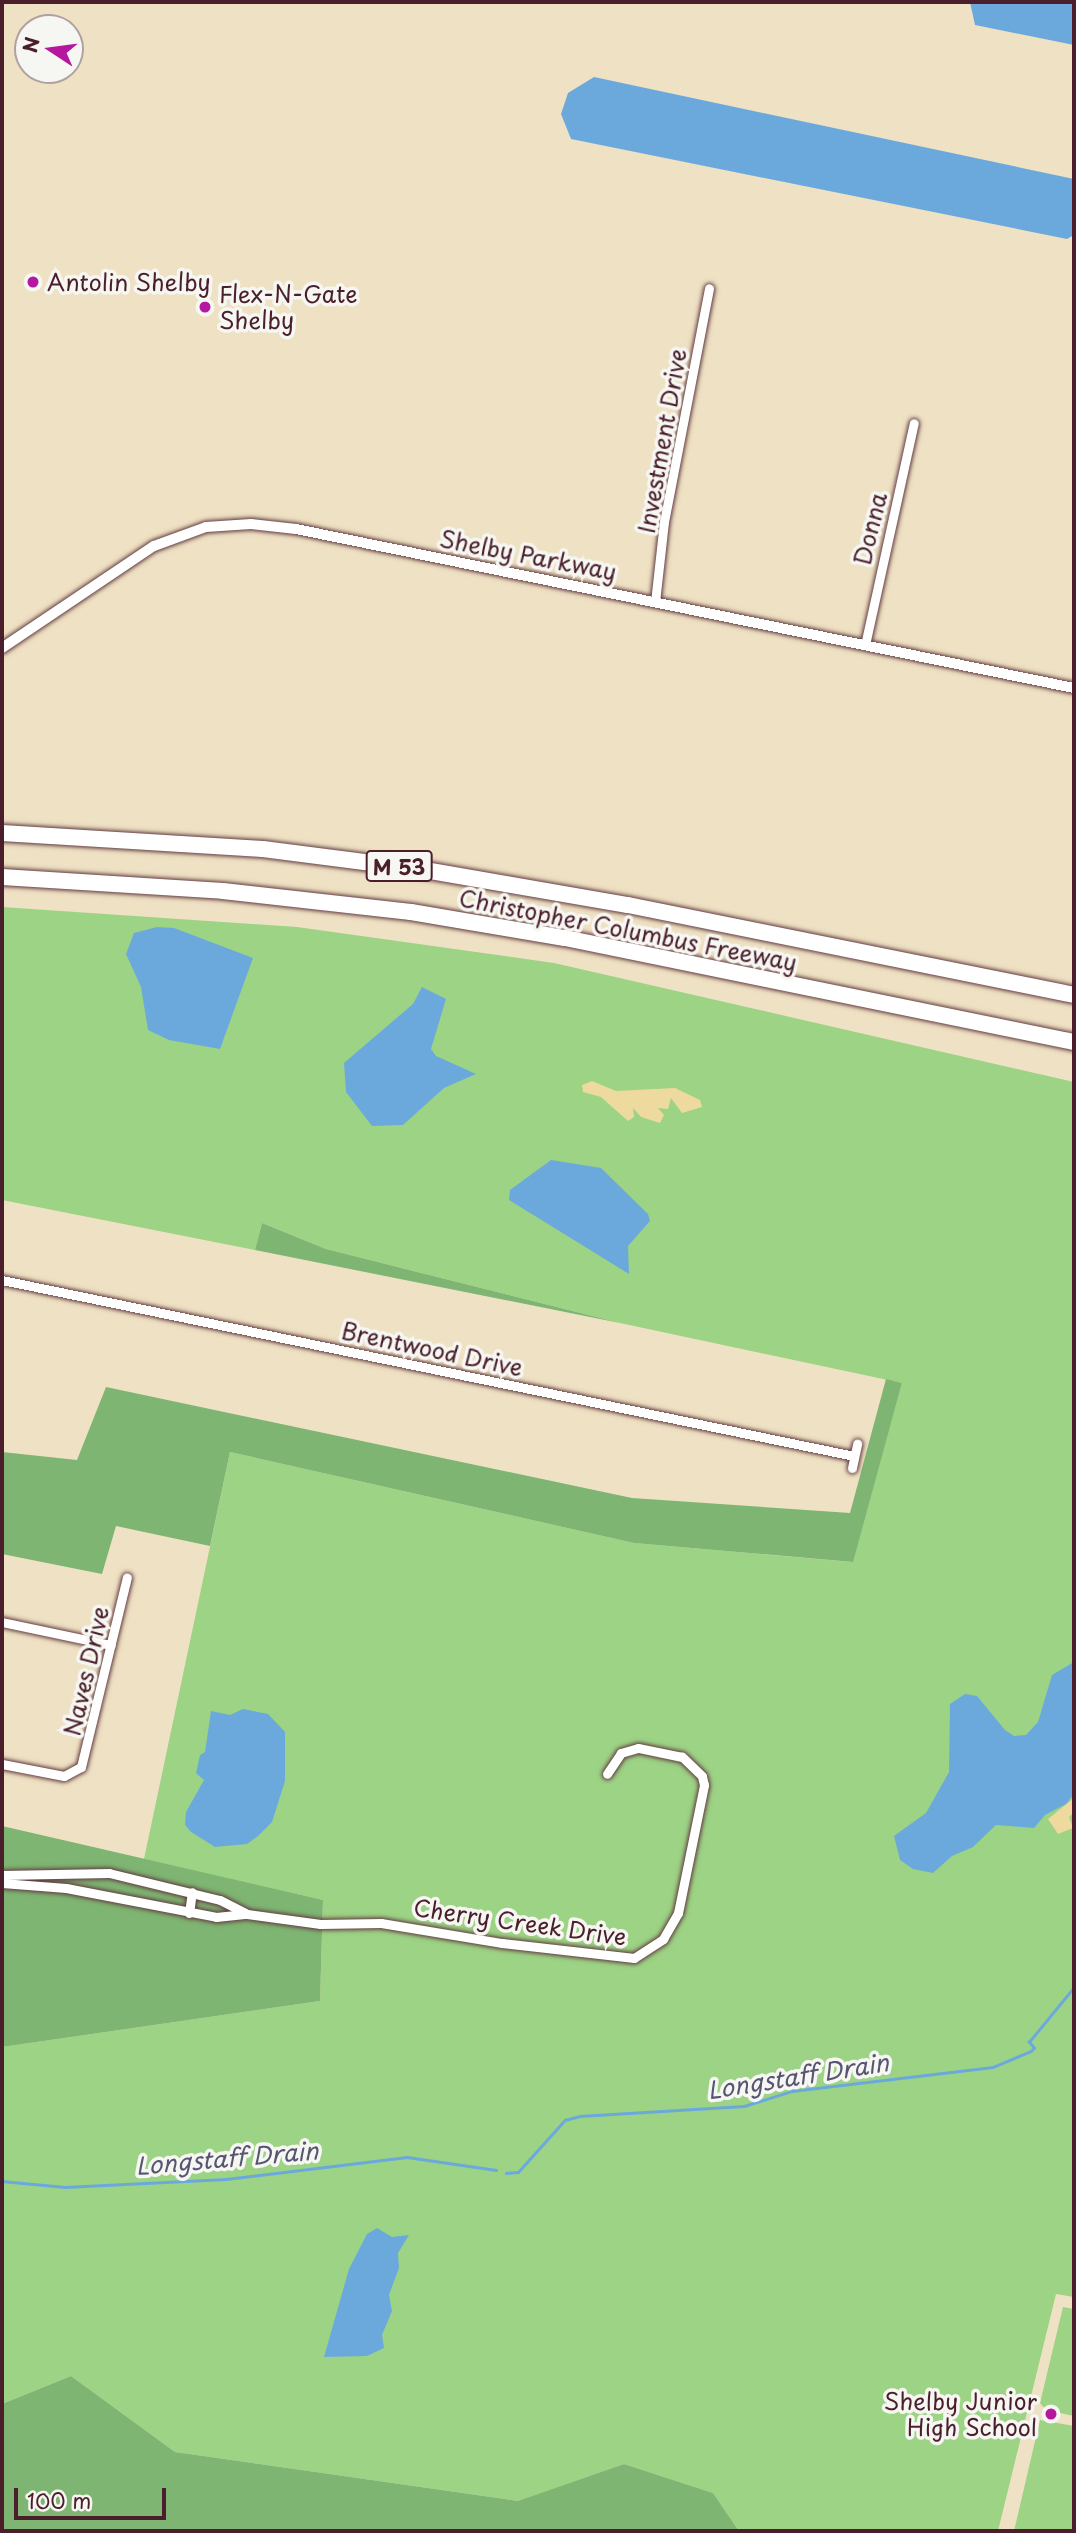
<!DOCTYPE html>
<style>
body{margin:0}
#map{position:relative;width:1076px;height:2533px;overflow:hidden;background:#efe1c3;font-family:"Playpen Sans",sans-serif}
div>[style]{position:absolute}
.green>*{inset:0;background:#9dd385}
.forest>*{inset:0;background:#7eb572}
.sand>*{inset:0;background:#eeda9e}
.water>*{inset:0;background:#6ba9dd}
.stream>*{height:2.5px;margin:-1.25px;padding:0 1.25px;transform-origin:1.25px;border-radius:1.25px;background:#6ba9dd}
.roads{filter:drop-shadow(0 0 2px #633c42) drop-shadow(0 0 2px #633c42)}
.minor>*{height:9px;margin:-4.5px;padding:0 4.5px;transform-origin:4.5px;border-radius:4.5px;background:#fff}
.tertiary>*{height:10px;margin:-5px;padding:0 5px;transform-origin:5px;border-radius:5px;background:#fff}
.motorway>*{height:16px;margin:-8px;padding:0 8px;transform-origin:8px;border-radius:8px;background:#fff}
.dots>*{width:19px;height:19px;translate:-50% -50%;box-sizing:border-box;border:4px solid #f6f6f2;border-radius:50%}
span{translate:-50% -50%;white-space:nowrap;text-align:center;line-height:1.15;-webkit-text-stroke:7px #f6f6f2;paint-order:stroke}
.shield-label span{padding:2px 5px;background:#f6f6f2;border:2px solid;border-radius:5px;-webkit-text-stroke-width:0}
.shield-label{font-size:21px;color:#4a1f2b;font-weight:700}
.poi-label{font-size:23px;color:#4a1f2b}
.left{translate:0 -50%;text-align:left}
.right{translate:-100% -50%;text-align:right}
.street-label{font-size:23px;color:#4a1f2b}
.water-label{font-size:24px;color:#575672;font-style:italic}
.frame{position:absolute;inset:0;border:4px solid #4a1f2b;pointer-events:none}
.north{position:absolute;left:14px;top:14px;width:70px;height:70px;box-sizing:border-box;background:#f6f6f2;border:2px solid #b1a0a2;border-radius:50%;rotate:283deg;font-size:19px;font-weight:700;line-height:28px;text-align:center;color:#4a1f2b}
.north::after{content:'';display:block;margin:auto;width:24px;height:32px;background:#b5179e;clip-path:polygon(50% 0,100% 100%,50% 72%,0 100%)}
.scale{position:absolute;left:14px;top:2488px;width:152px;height:32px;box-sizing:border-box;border:4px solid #4a1f2b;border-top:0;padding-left:9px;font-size:21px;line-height:24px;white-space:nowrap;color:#4a1f2b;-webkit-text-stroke:5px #f6f6f2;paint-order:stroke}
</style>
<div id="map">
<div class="green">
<div style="clip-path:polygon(2px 907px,297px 927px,554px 963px,1074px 1082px,1074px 2297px,1056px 2294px,998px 2531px,739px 2531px,713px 2493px,624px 2464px,519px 2501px,175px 2452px,71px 2376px,2px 2404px,2px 2047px,320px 2001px,323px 1900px,144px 1859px,230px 1452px,634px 1543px,852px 1562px,902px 1383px,620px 1323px,326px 1249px,262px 1223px,255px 1250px,2px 1200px)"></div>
<div style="clip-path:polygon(1063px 2307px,1074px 2309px,1074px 2416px,1046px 2410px,1040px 2403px)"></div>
<div style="clip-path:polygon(1040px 2420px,1074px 2426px,1074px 2531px,1014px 2531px)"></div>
</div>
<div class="forest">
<div style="clip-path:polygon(262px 1223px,326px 1249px,620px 1323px,255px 1250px)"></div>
<div style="clip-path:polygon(886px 1379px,902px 1383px,853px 1562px,634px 1543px,230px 1452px,210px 1546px,116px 1526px,102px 1574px,2px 1554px,2px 1452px,77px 1460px,106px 1387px,632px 1498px,850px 1513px)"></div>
<div style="clip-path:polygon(2px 1826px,323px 1900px,320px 2001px,2px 2047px)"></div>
<div style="clip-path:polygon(71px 2376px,175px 2452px,518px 2501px,624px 2464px,713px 2493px,739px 2531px,2px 2531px,2px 2404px)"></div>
</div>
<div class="sand">
<div style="clip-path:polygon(592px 1081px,616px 1091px,675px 1088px,700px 1100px,702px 1107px,682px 1113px,671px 1098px,668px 1109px,658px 1108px,664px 1115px,660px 1123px,641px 1117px,633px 1108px,634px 1117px,628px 1121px,601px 1097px,583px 1092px,582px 1085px)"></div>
<div style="clip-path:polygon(1074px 1798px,1074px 1812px,1069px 1817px,1073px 1828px,1058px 1834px,1048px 1819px)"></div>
</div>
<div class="water">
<div style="clip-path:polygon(970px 2px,1074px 2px,1074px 45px,975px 25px)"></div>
<div style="clip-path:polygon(594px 77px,1074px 179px,1074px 235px,1067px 239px,571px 139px,561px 114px,568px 93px)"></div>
<div style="clip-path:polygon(157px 927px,174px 928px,253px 958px,220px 1049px,169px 1040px,148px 1030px,141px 987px,126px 954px,134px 933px)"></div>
<div style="clip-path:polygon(422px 987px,446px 999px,431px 1049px,436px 1056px,476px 1074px,444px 1088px,403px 1125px,372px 1126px,346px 1092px,344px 1063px,413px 1004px)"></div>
<div style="clip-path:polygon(551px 1160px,601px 1168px,648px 1214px,650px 1221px,628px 1246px,629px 1274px,509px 1200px,510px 1190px)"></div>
<div style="clip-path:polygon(1074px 1662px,1074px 1794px,1066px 1804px,1045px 1815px,1034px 1828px,996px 1825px,973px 1847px,952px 1856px,933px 1873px,913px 1869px,900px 1860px,894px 1836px,926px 1813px,949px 1772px,950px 1704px,965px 1694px,977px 1696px,1005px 1730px,1014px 1736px,1026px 1735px,1038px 1722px,1052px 1675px)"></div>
<div style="clip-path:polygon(243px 1709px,268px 1714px,285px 1732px,285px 1781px,272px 1822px,258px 1836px,247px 1844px,215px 1847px,191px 1832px,185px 1825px,186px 1812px,204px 1780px,196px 1773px,200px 1755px,205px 1752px,211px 1711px,230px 1715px)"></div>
<div style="clip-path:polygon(377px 2228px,392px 2237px,409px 2235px,398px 2253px,399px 2268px,389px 2295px,392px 2311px,382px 2335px,384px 2348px,367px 2356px,324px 2357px,349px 2269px,367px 2234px)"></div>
</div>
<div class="stream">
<div style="left:506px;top:2173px;width:12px;rotate:-5deg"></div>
<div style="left:518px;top:2172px;width:70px;rotate:-47.9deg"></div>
<div style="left:565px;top:2120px;width:16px;rotate:-15deg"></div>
<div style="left:580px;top:2116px;width:164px;rotate:-3.5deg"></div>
<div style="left:744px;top:2106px;width:50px;rotate:-17.4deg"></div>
<div style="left:792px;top:2091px;width:202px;rotate:-6.8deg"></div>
<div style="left:993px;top:2067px;width:41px;rotate:-22.8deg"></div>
<div style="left:1031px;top:2051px;width:4px;rotate:-45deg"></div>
<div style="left:1034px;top:2048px;width:8px;rotate:-130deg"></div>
<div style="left:1029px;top:2042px;width:71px;rotate:-50.7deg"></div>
<div style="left:2px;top:2181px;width:63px;rotate:5.4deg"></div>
<div style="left:65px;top:2187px;width:161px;rotate:-2.8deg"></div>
<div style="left:226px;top:2179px;width:182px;rotate:-6.9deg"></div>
<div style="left:407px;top:2157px;width:90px;rotate:8.3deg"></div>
</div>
<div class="roads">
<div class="minor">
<div style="left:655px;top:602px;width:81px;rotate:-83.6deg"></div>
<div style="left:664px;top:522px;width:238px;rotate:-79.1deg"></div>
<div style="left:865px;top:645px;width:227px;rotate:-77.6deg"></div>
<div style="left:2px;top:1280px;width:870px;rotate:11.67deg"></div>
<div style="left:852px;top:1468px;width:25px;rotate:-78deg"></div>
<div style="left:2px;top:1622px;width:111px;rotate:11.9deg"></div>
<div style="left:2px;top:1764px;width:63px;rotate:11deg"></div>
<div style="left:64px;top:1776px;width:19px;rotate:-28deg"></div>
<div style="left:81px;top:1767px;width:195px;rotate:-76.4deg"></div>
<div style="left:2px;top:1875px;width:107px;rotate:-1.1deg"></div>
<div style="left:109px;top:1873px;width:114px;rotate:13.7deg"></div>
<div style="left:220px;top:1900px;width:28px;rotate:27deg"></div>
<div style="left:2px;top:1883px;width:64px;rotate:4.5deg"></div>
<div style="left:66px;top:1888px;width:153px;rotate:10.9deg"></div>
<div style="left:216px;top:1917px;width:31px;rotate:-6deg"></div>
<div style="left:247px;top:1914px;width:74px;rotate:7.8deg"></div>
<div style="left:320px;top:1924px;width:61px;rotate:-0.9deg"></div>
<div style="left:381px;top:1923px;width:123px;rotate:9.4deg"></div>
<div style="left:502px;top:1943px;width:133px;rotate:6.5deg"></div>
<div style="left:634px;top:1958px;width:35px;rotate:-33deg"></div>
<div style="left:663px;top:1939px;width:30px;rotate:-60deg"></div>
<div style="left:678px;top:1913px;width:131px;rotate:-78.5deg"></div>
<div style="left:704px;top:1785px;width:9px;rotate:-103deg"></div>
<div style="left:702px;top:1776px;width:28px;rotate:-136deg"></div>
<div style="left:682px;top:1757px;width:45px;rotate:-168.4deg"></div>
<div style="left:638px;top:1748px;width:18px;rotate:164deg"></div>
<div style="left:621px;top:1753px;width:25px;rotate:124deg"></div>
<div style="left:189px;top:1913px;width:21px;rotate:-82deg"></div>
</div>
<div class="tertiary">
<div style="left:2px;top:648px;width:183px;rotate:-33.9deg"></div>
<div style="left:154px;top:546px;width:55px;rotate:-20.1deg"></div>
<div style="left:206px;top:527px;width:45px;rotate:-3.8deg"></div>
<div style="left:251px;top:524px;width:45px;rotate:6.3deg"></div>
<div style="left:296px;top:529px;width:794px;rotate:11.55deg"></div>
</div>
<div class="motorway">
<div style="left:2px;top:833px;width:261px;rotate:3.5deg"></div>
<div style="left:263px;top:849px;width:157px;rotate:7.3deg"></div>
<div style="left:419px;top:869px;width:212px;rotate:9.8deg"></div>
<div style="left:628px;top:905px;width:455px;rotate:11.4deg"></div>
<div style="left:2px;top:877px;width:221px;rotate:3.6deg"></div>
<div style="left:223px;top:891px;width:189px;rotate:6.4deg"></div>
<div style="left:411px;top:912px;width:156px;rotate:9.6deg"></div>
<div style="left:565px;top:938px;width:520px;rotate:11.55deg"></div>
</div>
</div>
<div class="dots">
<div style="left:33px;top:282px;background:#b5179e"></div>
<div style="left:205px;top:307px;background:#b5179e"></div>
<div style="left:1051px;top:2414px;background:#b5179e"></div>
</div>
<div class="shield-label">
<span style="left:399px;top:866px">M 53</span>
</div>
<div class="poi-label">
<span class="left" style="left:47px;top:282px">Antolin Shelby</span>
<span class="left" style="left:219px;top:307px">Flex-N-Gate<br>Shelby</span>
<span class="right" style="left:1037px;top:2414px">Shelby Junior<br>High School</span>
</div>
<div class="street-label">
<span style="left:662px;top:441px;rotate:-80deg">Investment Drive</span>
<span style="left:870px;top:529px;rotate:-76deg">Donna</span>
<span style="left:528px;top:555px;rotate:11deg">Shelby Parkway</span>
<span style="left:628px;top:930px;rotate:11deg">Christopher Columbus Freeway</span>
<span style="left:432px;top:1349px;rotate:12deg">Brentwood Drive</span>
<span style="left:86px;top:1671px;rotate:-77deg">Naves Drive</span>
<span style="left:520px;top:1922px;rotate:8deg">Cherry Creek Drive</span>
</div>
<div class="water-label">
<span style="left:798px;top:2076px;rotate:-9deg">Longstaff Drain</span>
<span style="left:227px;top:2158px;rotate:-5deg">Longstaff Drain</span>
</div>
<div class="frame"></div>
<div class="north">N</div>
<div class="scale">100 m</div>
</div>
